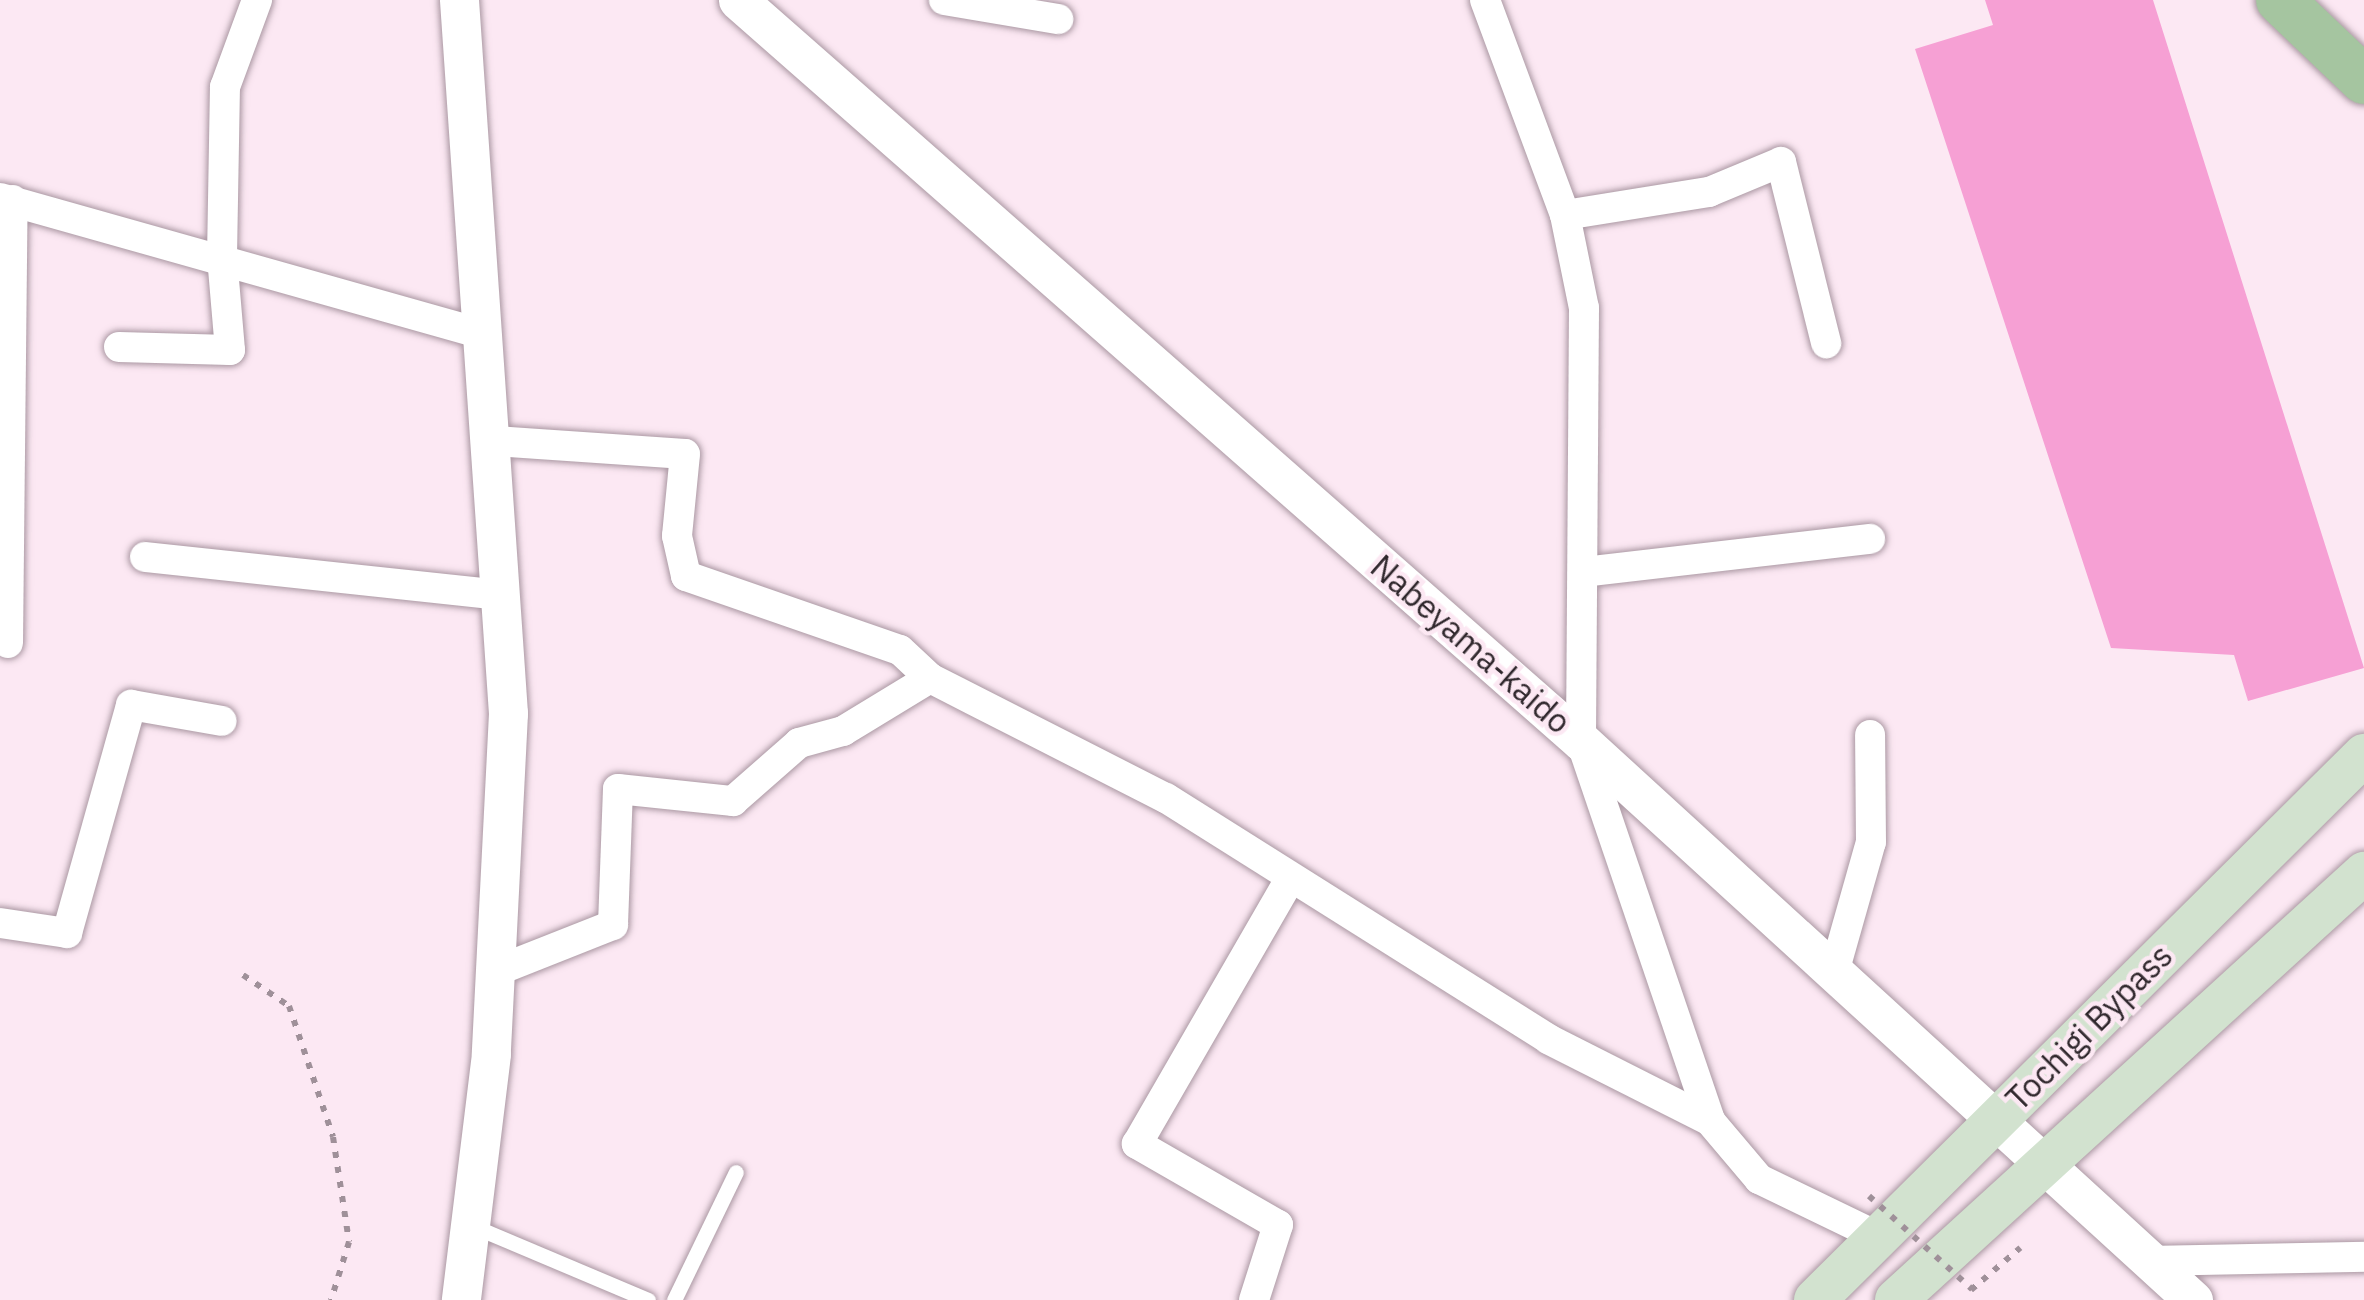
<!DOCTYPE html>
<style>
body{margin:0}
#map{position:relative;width:2364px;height:1300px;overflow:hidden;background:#fce8f3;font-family:"IBM Plex Sans",sans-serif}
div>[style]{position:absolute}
.building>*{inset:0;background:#f6a0d4}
.path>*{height:6px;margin-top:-3px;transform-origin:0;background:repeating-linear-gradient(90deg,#9f9099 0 6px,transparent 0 15px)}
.roads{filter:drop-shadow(0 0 3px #ab98a3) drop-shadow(0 0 3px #ab98a3)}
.service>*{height:15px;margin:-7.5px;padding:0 7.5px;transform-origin:7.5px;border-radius:7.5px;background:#fff}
.minor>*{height:30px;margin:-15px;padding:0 15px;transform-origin:15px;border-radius:15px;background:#fff}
.tertiary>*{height:39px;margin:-19.5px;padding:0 19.5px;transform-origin:19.5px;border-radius:19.5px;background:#fff}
.secondary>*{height:42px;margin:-21px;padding:0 21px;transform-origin:21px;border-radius:21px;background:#d2e2cf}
.primary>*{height:48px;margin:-24px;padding:0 24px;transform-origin:24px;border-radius:24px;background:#a5c5a0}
.path-bridge>*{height:6px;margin-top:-3px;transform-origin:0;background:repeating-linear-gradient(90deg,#9f9099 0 6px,transparent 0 15px)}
span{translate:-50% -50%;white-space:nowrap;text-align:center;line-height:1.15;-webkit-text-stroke:9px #fce8f3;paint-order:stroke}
.street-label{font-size:33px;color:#2f272c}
</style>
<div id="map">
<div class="building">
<div style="clip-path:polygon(1985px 0,2153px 0,2364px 668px,2248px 701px,2234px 655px,2111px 648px,1915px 49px,1993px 25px)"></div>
</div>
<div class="path">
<div style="left:243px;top:975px;width:55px;rotate:34deg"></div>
<div style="left:289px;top:1006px;width:138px;rotate:71.4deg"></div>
<div style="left:333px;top:1137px;width:106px;rotate:81.3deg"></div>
<div style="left:349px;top:1242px;width:61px;rotate:107.2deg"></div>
<div style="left:1971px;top:1290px;width:65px;rotate:-40.6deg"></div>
</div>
<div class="roads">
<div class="service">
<div style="left:473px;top:1226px;width:190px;rotate:22.9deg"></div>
<div style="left:674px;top:1300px;width:142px;rotate:-64.2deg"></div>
</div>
<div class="minor">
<div style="left:944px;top:0;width:116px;rotate:9.5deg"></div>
<div style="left:1485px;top:0;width:229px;rotate:69.6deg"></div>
<div style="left:1565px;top:215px;width:95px;rotate:78.5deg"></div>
<div style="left:1584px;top:308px;width:433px;rotate:90.4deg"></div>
<div style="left:1581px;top:741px;width:401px;rotate:71.2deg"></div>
<div style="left:0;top:198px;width:505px;rotate:15.74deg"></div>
<div style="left:1565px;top:215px;width:146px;rotate:-9.1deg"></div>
<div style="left:1709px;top:192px;width:78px;rotate:-22.6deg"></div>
<div style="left:1781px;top:162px;width:187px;rotate:76deg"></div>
<div style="left:119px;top:347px;width:111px;rotate:1.5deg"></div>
<div style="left:230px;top:350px;width:93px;rotate:-94.9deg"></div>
<div style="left:222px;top:257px;width:170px;rotate:-89deg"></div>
<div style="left:225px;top:87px;width:93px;rotate:-69.8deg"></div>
<div style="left:495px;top:441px;width:190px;rotate:3.9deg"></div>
<div style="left:685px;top:454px;width:82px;rotate:95.6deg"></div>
<div style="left:677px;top:536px;width:41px;rotate:77.3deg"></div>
<div style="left:686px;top:576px;width:226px;rotate:19.1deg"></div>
<div style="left:900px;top:650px;width:41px;rotate:43deg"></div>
<div style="left:145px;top:557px;width:357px;rotate:6.1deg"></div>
<div style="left:1584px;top:572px;width:288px;rotate:-6.6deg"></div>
<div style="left:8px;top:643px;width:443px;rotate:-89.4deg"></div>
<div style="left:0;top:923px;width:68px;rotate:8.5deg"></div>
<div style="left:67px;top:933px;width:237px;rotate:-74.3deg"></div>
<div style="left:131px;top:705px;width:92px;rotate:10deg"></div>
<div style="left:494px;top:972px;width:128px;rotate:-21.6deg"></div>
<div style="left:613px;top:925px;width:136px;rotate:-87.9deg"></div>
<div style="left:618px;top:789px;width:116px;rotate:6deg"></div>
<div style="left:733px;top:801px;width:88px;rotate:-41.3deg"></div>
<div style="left:799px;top:743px;width:46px;rotate:-15.3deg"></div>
<div style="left:843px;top:731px;width:102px;rotate:-31.3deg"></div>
<div style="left:930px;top:678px;width:265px;rotate:27deg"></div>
<div style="left:1166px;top:798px;width:452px;rotate:32.2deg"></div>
<div style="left:1548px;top:1039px;width:182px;rotate:26.8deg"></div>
<div style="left:1710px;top:1121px;width:76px;rotate:49.8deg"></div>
<div style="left:1759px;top:1179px;width:131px;rotate:25.8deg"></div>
<div style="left:1833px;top:976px;width:139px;rotate:-74.2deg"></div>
<div style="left:1871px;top:842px;width:107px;rotate:-90.5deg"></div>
<div style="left:2150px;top:1261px;width:214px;rotate:-1.1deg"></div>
<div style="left:1254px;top:1300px;width:79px;rotate:-72.3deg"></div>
<div style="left:1278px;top:1225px;width:163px;rotate:-150.1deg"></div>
<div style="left:1137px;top:1144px;width:306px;rotate:-60deg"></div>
</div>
<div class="tertiary">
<div style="left:459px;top:0;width:715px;rotate:86.07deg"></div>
<div style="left:508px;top:713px;width:341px;rotate:92.9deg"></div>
<div style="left:491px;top:1054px;width:248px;rotate:97deg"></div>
<div style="left:738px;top:0;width:1122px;rotate:41.32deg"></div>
<div style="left:1581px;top:741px;width:829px;rotate:42.41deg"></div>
</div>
<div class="secondary">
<div style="left:1815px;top:1300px;width:774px;rotate:-44.79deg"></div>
<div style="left:1896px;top:1300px;width:634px;rotate:-42.38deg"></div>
</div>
<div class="primary">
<div style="left:2280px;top:0;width:116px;rotate:43.6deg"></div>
</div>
</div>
<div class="path-bridge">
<div style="left:1869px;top:1196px;width:139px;rotate:42.1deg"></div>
</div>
<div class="street-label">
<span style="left:1471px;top:644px;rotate:41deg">Nabeyama-kaido</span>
<span style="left:2089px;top:1027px;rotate:-45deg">Tochigi Bypass</span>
</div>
</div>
